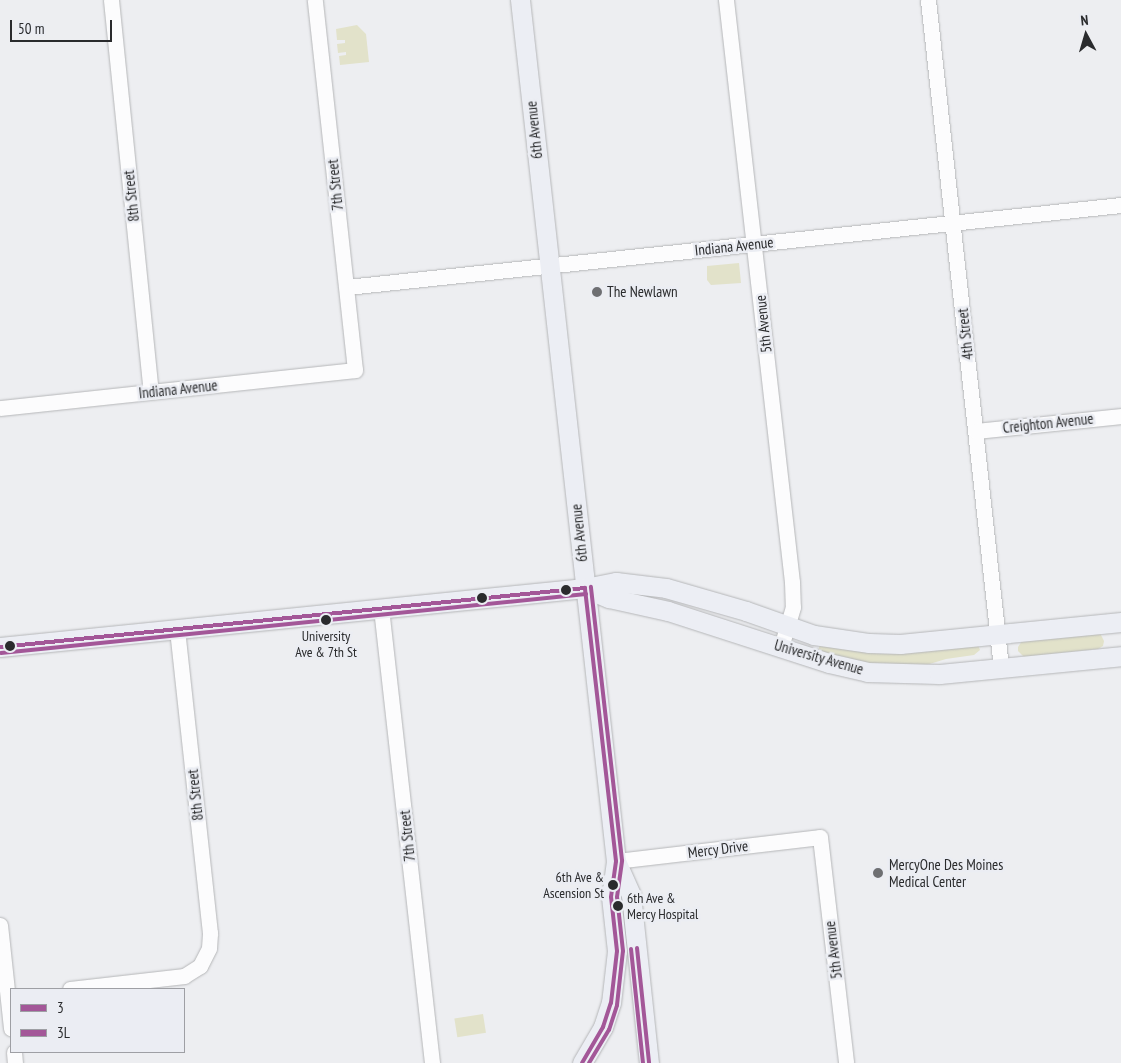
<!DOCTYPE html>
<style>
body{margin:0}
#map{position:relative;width:1121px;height:1063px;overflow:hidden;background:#edeef1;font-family:"PT Sans Narrow",sans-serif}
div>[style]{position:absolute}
.green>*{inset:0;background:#e2e2ca;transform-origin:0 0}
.roads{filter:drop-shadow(0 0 1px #b5b6b8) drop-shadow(0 0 1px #b5b6b8)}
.minor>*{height:15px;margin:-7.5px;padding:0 7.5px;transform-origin:7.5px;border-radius:7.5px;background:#fcfcfd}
.major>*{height:19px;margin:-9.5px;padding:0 9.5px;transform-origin:9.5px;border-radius:9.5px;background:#eceef4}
.bus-1>*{height:4px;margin:-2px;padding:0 2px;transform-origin:2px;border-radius:2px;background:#a35798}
.bus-2>*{height:4px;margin:-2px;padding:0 2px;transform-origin:2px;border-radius:2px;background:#a35798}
.dots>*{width:14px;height:14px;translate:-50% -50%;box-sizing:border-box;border:2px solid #ebedf3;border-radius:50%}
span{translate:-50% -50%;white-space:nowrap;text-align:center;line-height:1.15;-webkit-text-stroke:5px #ebedf3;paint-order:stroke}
.bus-label{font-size:14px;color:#2a2b2d}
.right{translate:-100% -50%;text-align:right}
.left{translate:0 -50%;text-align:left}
.street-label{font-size:15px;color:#2a2b2d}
.poi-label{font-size:15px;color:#2a2b2d}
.legend{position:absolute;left:10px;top:988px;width:175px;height:65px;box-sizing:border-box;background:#ebedf3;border:1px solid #9e9fa4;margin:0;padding:6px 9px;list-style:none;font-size:15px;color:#2a2b2d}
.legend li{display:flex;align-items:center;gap:10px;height:25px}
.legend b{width:25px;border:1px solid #9e9fa4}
.north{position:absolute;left:1061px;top:10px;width:50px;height:50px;-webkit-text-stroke:4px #ebedf3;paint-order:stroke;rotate:354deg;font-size:14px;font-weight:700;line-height:20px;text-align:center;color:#2a2b2d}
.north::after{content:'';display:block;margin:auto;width:18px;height:22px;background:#2a2b2d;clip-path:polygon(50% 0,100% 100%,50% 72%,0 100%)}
.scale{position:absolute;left:10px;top:20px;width:102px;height:22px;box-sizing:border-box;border:2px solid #2a2b2d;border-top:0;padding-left:6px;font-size:15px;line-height:18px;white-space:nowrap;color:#2a2b2d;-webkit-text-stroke:4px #ebedf3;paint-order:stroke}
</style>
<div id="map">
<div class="green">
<div style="clip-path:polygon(357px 25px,366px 34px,369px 62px,340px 65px,339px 56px,346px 55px,346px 52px,338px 53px,337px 44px,345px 43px,345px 40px,337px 40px,336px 29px)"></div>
<div style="clip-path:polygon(739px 263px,741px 283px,711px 285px,707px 280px,707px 266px)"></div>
<div style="clip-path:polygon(1100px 633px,1104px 641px,1103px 646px,1098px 649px,1024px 657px,1018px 651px,1018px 647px,1022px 641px)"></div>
<div style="clip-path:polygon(820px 644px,978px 645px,980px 650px,974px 655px,946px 659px,926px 665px,864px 663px,818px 651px)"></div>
<div style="left:483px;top:1014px;width:19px;height:29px;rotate:81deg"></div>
</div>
<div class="roads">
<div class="minor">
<div style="left:111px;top:0;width:393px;rotate:84.2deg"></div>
<div style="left:726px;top:0;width:586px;rotate:83.53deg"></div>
<div style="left:792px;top:582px;width:25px;rotate:88deg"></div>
<div style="left:793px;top:607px;width:42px;rotate:106.7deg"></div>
<div style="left:928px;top:0;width:672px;rotate:83.76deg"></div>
<div style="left:347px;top:287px;width:778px;rotate:-6.05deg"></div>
<div style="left:0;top:408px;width:357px;rotate:-6.1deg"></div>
<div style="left:355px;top:370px;width:372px;rotate:-96.2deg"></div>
<div style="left:976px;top:431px;width:146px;rotate:-5.9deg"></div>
<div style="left:381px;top:608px;width:458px;rotate:83.6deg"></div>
<div style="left:616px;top:861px;width:205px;rotate:-6.7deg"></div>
<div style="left:820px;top:837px;width:227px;rotate:83.4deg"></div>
<div style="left:0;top:925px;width:104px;rotate:83.9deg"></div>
<div style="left:70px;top:989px;width:115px;rotate:-6.5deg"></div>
<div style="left:184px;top:976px;width:19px;rotate:-32deg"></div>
<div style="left:200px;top:966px;width:20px;rotate:-63deg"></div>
<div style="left:209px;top:948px;width:15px;rotate:-86deg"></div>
<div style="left:210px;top:933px;width:307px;rotate:-96.2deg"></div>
<div style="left:14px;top:1052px;width:11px;rotate:85deg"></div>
</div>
<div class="major">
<div style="left:520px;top:0;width:866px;rotate:83.64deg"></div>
<div style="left:616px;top:861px;width:37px;rotate:66deg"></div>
<div style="left:631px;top:895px;width:169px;rotate:83.9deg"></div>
<div style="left:585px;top:588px;width:26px;rotate:23deg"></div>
<div style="left:609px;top:598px;width:60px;rotate:12.4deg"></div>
<div style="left:668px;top:611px;width:169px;rotate:17.9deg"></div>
<div style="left:829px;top:663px;width:39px;rotate:13deg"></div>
<div style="left:867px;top:672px;width:72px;rotate:1.6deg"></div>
<div style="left:939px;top:674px;width:183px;rotate:-5.6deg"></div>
<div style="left:0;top:647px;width:588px;rotate:-5.76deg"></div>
<div style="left:585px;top:588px;width:32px;rotate:-11deg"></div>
<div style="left:616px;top:582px;width:50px;rotate:6.8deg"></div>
<div style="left:666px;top:588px;width:83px;rotate:16deg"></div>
<div style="left:746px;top:611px;width:72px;rotate:19.4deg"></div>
<div style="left:814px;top:635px;width:56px;rotate:8.3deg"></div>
<div style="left:869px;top:643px;width:31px;rotate:2deg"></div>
<div style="left:900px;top:644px;width:222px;rotate:-5.7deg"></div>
<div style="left:582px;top:1063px;width:42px;rotate:-59.7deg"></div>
<div style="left:603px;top:1027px;width:25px;rotate:-72deg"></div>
<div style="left:611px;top:1003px;width:52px;rotate:-83.4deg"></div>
<div style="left:617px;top:951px;width:54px;rotate:-96.3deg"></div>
<div style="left:611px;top:897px;width:36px;rotate:-82deg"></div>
</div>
</div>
<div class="bus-1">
<div style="left:0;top:647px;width:588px;rotate:-5.76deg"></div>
<div style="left:637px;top:948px;width:116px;rotate:84deg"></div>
<div style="left:582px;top:1063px;width:42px;rotate:-59.7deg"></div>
<div style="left:603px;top:1027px;width:25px;rotate:-72deg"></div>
<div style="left:611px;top:1003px;width:52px;rotate:-83.4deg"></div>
<div style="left:617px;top:951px;width:54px;rotate:-96.3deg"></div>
<div style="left:611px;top:897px;width:36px;rotate:-82deg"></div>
<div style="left:616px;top:861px;width:275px;rotate:-96.5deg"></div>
</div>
<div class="bus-2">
<div style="left:1px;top:653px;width:588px;rotate:-5.76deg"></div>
<div style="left:631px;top:949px;width:115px;rotate:84deg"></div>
<div style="left:589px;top:1063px;width:39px;rotate:-59deg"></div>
<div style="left:609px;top:1030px;width:26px;rotate:-72deg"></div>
<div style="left:617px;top:1005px;width:54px;rotate:-83.7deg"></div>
<div style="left:623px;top:951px;width:54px;rotate:-96.3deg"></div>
<div style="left:617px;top:897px;width:37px;rotate:-82deg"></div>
<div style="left:622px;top:860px;width:275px;rotate:-96.5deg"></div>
</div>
<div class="dots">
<div style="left:597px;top:292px;background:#6e6f72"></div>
<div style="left:566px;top:590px;background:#2a2b2d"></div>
<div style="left:482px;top:598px;background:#2a2b2d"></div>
<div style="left:326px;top:620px;background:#2a2b2d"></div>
<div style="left:10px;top:646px;background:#2a2b2d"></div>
<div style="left:878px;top:873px;background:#6e6f72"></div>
<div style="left:613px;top:885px;background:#2a2b2d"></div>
<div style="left:618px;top:906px;background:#2a2b2d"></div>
</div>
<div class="bus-label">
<span style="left:326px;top:644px">University<br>Ave &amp; 7th St</span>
<span class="right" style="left:604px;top:885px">6th Ave &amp;<br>Ascension St</span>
<span class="left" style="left:627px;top:906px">6th Ave &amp;<br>Mercy Hospital</span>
</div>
<div class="street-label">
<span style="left:534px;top:130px;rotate:-96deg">6th Avenue</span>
<span style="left:335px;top:185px;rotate:-96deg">7th Street</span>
<span style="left:131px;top:196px;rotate:-96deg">8th Street</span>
<span style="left:734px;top:246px;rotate:-6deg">Indiana Avenue</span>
<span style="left:763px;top:324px;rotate:-96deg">5th Avenue</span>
<span style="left:965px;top:334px;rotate:-96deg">4th Street</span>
<span style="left:178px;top:389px;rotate:-6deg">Indiana Avenue</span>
<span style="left:1048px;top:423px;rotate:-6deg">Creighton Avenue</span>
<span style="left:579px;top:533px;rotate:-96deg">6th Avenue</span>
<span style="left:819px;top:657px;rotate:16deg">University Avenue</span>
<span style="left:195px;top:795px;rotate:-96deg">8th Street</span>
<span style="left:407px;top:836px;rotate:-96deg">7th Street</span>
<span style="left:718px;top:849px;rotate:-7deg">Mercy Drive</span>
<span style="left:833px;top:950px;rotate:-97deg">5th Avenue</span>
</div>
<div class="poi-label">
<span class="left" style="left:607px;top:292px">The Newlawn</span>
<span class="left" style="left:889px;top:873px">MercyOne Des Moines<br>Medical Center</span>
</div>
<ul class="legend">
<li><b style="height:6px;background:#a35798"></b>3</li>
<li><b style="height:6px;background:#a35798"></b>3L</li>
</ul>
<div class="north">N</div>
<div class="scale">50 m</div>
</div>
